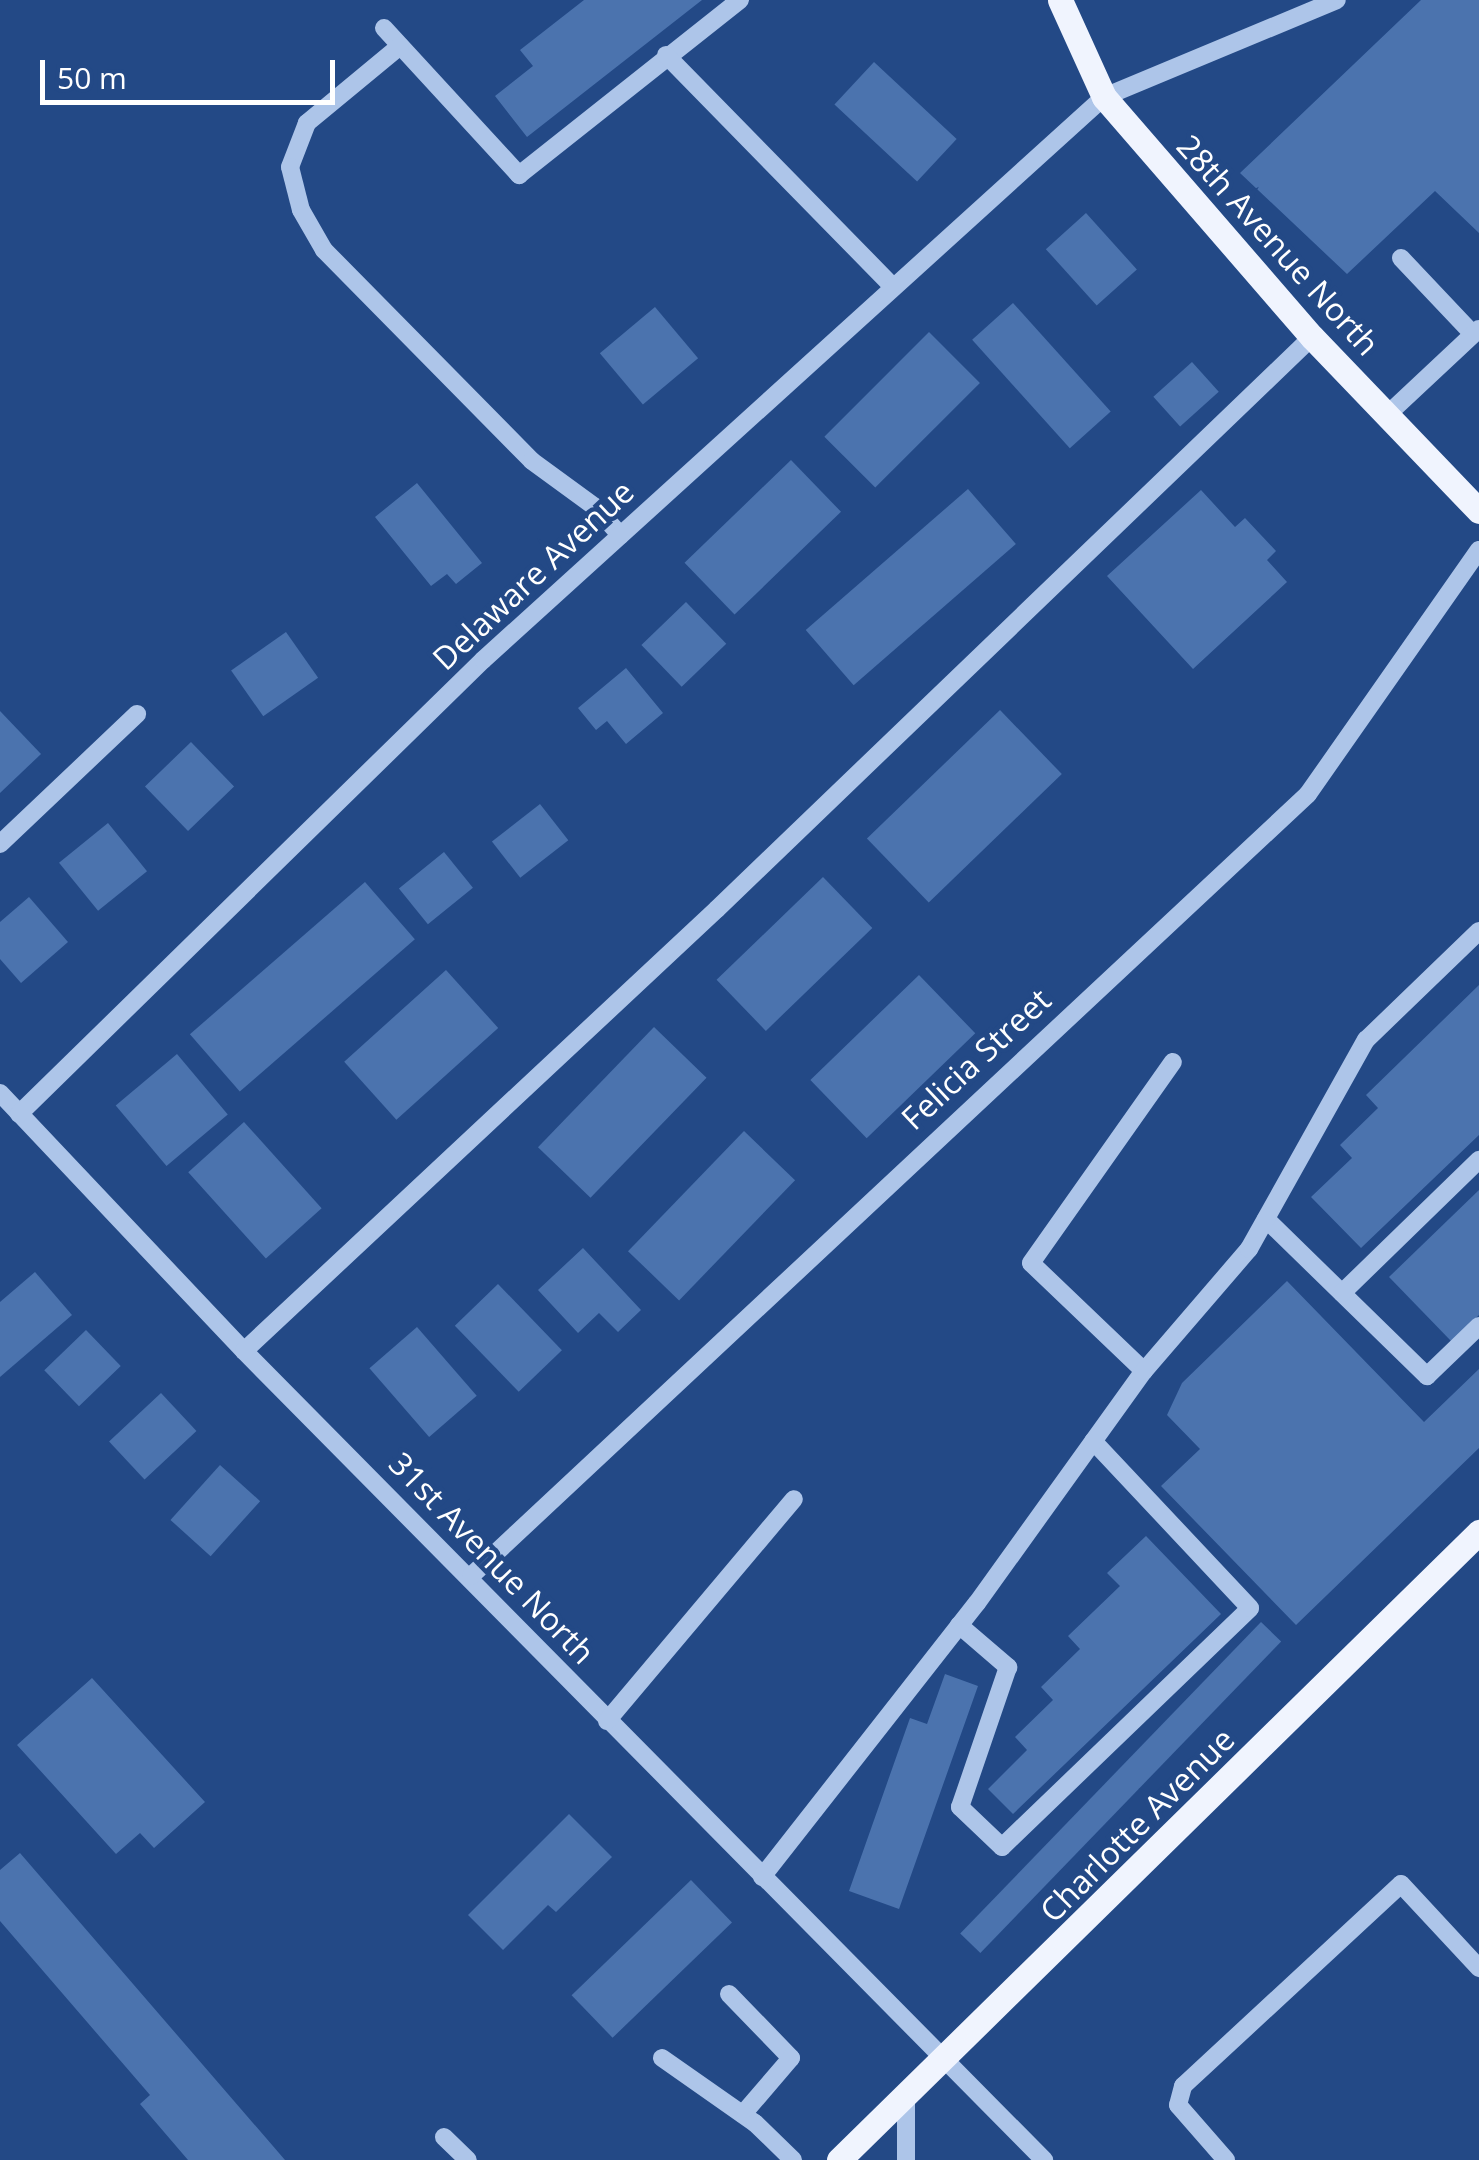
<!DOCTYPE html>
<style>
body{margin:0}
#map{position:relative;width:1479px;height:2160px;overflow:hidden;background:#234986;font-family:"Open Sans",sans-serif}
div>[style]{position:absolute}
.building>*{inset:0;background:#4b73ae;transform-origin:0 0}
.minor>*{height:18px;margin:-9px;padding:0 9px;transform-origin:9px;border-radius:9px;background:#adc5e9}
.major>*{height:25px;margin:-12.5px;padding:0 12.5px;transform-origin:12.5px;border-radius:12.5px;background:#f0f4fe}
span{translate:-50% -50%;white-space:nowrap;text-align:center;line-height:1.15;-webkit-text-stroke:9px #234986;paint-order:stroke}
.street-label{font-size:32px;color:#fff}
.scale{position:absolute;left:40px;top:60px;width:295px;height:45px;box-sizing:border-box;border:5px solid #fff;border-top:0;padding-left:12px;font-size:30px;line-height:35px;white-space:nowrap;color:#fff;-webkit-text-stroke:8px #234986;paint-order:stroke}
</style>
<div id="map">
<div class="building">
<div style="clip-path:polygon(584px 0,702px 0,527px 137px,495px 96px,533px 66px,520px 50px)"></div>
<div style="clip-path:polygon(1421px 0,1479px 0,1479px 233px,1435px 191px,1347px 274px,1240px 173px)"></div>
<div style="left:874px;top:62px;width:113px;height:58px;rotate:43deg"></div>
<div style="left:1086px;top:213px;width:76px;height:54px;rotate:48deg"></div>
<div style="left:1013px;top:303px;width:146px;height:55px;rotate:48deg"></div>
<div style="left:655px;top:307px;width:67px;height:72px;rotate:50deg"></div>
<div style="left:929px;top:332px;width:72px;height:148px;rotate:45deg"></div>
<div style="left:1192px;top:362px;width:40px;height:52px;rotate:48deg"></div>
<div style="left:791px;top:460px;width:72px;height:148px;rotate:46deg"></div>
<div style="clip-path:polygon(417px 483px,482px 563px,456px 584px,447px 574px,431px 586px,375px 517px)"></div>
<div style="left:968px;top:489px;width:73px;height:215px;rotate:49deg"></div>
<div style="clip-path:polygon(1201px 490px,1235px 527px,1245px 518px,1276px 551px,1267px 560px,1287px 582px,1193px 669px,1107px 576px)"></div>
<div style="left:686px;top:602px;width:58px;height:62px;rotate:46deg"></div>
<div style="left:286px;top:632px;width:56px;height:67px;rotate:55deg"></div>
<div style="clip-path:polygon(626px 668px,663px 713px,626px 744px,607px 721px,596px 730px,578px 708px)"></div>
<div style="left:1000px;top:710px;width:89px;height:185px;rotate:46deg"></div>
<div style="clip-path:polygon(0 711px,41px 754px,0 793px)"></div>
<div style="left:191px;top:742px;width:62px;height:64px;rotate:46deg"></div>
<div style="left:540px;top:804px;width:46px;height:61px;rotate:52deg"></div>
<div style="left:108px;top:823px;width:62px;height:63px;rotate:51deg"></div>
<div style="left:444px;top:852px;width:46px;height:58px;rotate:51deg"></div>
<div style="left:823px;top:877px;width:71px;height:148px;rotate:46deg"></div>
<div style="left:365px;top:882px;width:76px;height:232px;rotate:49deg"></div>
<div style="clip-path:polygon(29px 897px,68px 942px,21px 983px,0 959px,0 922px)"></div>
<div style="left:446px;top:970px;width:78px;height:137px;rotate:48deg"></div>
<div style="left:919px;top:975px;width:81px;height:151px;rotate:46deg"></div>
<div style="clip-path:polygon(1479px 985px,1479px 1135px,1361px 1248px,1311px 1197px,1352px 1158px,1340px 1145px,1378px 1108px,1366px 1095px)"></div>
<div style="left:654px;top:1027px;width:73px;height:167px;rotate:44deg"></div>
<div style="left:177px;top:1054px;width:79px;height:80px;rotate:50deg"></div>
<div style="left:244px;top:1122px;width:116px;height:75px;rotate:48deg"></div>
<div style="left:744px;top:1131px;width:71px;height:167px;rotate:44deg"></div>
<div style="clip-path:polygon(1479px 1190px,1479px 1315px,1452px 1342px,1389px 1277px)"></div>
<div style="clip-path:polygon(583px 1248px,641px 1310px,618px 1332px,599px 1313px,578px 1333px,538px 1290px)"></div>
<div style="clip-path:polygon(35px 1272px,72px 1315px,0 1377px,0 1302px)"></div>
<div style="clip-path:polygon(1287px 1281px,1424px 1422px,1479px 1369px,1479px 1448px,1296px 1625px,1161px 1486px,1200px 1449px,1167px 1415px,1182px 1383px)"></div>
<div style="left:498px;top:1284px;width:92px;height:60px;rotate:46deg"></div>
<div style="left:417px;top:1327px;width:91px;height:63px;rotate:49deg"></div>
<div style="left:86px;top:1330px;width:50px;height:58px;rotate:46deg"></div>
<div style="left:161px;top:1393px;width:52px;height:71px;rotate:47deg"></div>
<div style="left:220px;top:1465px;width:54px;height:74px;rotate:42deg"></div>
<div style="clip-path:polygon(1146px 1536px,1221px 1614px,1013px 1814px,988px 1789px,1027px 1750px,1015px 1737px,1053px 1700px,1041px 1687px,1080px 1649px,1068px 1636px,1120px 1586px,1107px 1573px)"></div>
<div style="left:1261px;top:1622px;width:28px;height:433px;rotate:44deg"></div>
<div style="clip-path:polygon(945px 1674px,978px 1686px,899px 1909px,849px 1891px,910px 1718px,927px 1724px)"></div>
<div style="clip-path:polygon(92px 1678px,205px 1802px,154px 1848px,140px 1833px,116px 1854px,17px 1745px)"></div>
<div style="clip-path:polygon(569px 1814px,612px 1857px,556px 1912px,548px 1905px,503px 1950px,468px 1915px)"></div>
<div style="clip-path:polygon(20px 1853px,285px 2160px,188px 2160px,140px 2104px,150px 2095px,0 1921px,0 1870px)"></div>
<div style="left:691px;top:1880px;width:59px;height:166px;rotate:46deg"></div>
</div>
<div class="minor">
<div style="left:384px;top:28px;width:200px;rotate:47.4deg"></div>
<div style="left:519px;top:175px;width:282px;rotate:-38.4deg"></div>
<div style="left:400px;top:46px;width:121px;rotate:140.4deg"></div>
<div style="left:307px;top:123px;width:47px;rotate:111.1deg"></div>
<div style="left:290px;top:167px;width:44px;rotate:75.7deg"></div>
<div style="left:301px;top:210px;width:46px;rotate:60.1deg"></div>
<div style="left:324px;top:250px;width:296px;rotate:45.4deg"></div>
<div style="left:532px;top:461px;width:78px;rotate:36.1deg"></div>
<div style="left:595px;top:507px;width:38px;rotate:48deg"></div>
<div style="left:666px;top:55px;width:325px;rotate:45.6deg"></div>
<div style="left:1401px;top:258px;width:102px;rotate:46.6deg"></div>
<div style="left:1387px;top:415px;width:126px;rotate:-43.1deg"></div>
<div style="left:0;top:844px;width:189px;rotate:-43.5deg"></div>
<div style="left:0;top:1093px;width:355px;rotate:46.6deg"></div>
<div style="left:244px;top:1351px;width:1138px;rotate:45.32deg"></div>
<div style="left:19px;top:1114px;width:649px;rotate:-44.38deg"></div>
<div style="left:483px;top:660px;width:838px;rotate:-42.2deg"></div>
<div style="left:1104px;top:97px;width:252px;rotate:-22.6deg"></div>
<div style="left:1266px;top:1219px;width:225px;rotate:44.3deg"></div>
<div style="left:1427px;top:1376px;width:72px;rotate:-43.9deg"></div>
<div style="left:1342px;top:1293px;width:191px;rotate:-44.2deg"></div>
<div style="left:244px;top:1351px;width:647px;rotate:-43.06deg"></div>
<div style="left:717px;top:909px;width:825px;rotate:-43.87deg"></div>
<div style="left:1144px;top:1371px;width:156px;rotate:-136.3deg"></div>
<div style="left:1031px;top:1263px;width:246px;rotate:-54.8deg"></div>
<div style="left:471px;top:1576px;width:1145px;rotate:-43.05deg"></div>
<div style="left:1308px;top:794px;width:298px;rotate:-55deg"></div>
<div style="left:959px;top:1625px;width:65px;rotate:40.6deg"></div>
<div style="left:1008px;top:1667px;width:148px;rotate:108.9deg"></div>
<div style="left:960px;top:1807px;width:58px;rotate:43.6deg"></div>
<div style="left:1002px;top:1847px;width:344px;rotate:-43.9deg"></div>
<div style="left:1250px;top:1608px;width:229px;rotate:-133.2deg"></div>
<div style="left:607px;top:1721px;width:290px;rotate:-49.9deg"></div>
<div style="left:762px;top:1877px;width:348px;rotate:-51.9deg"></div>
<div style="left:977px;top:1603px;width:286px;rotate:-54.3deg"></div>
<div style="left:1144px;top:1371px;width:161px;rotate:-49.3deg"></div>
<div style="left:1249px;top:1249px;width:240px;rotate:-60.8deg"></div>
<div style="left:1366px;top:1040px;width:157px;rotate:-44deg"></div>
<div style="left:729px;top:1994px;width:89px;rotate:45.9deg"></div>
<div style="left:791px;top:2058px;width:74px;rotate:130.6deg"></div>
<div style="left:662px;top:2058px;width:113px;rotate:35deg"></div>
<div style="left:755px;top:2123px;width:53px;rotate:44.2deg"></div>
<div style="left:906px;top:2096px;width:64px;rotate:90deg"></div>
<div style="left:444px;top:2137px;width:33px;rotate:44deg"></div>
<div style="left:1226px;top:2160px;width:73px;rotate:-131.1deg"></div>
<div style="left:1178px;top:2105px;width:20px;rotate:-75deg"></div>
<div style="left:1183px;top:2086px;width:297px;rotate:-42.8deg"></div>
<div style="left:1401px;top:1884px;width:115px;rotate:47.1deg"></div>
</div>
<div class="major">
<div style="left:1060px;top:0;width:107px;rotate:65.6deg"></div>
<div style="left:1104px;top:97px;width:318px;rotate:49.1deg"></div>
<div style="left:1312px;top:337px;width:241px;rotate:46.2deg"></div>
<div style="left:839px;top:2160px;width:897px;rotate:-44.46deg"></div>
</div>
<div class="street-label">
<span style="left:1278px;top:245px;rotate:48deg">28th Avenue North</span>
<span style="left:533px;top:575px;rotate:-43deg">Delaware Avenue</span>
<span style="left:976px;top:1059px;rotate:-43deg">Felicia Street</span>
<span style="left:492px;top:1558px;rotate:46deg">31st Avenue North</span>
<span style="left:1137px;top:1825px;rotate:-45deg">Charlotte Avenue</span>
</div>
<div class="scale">50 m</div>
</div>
